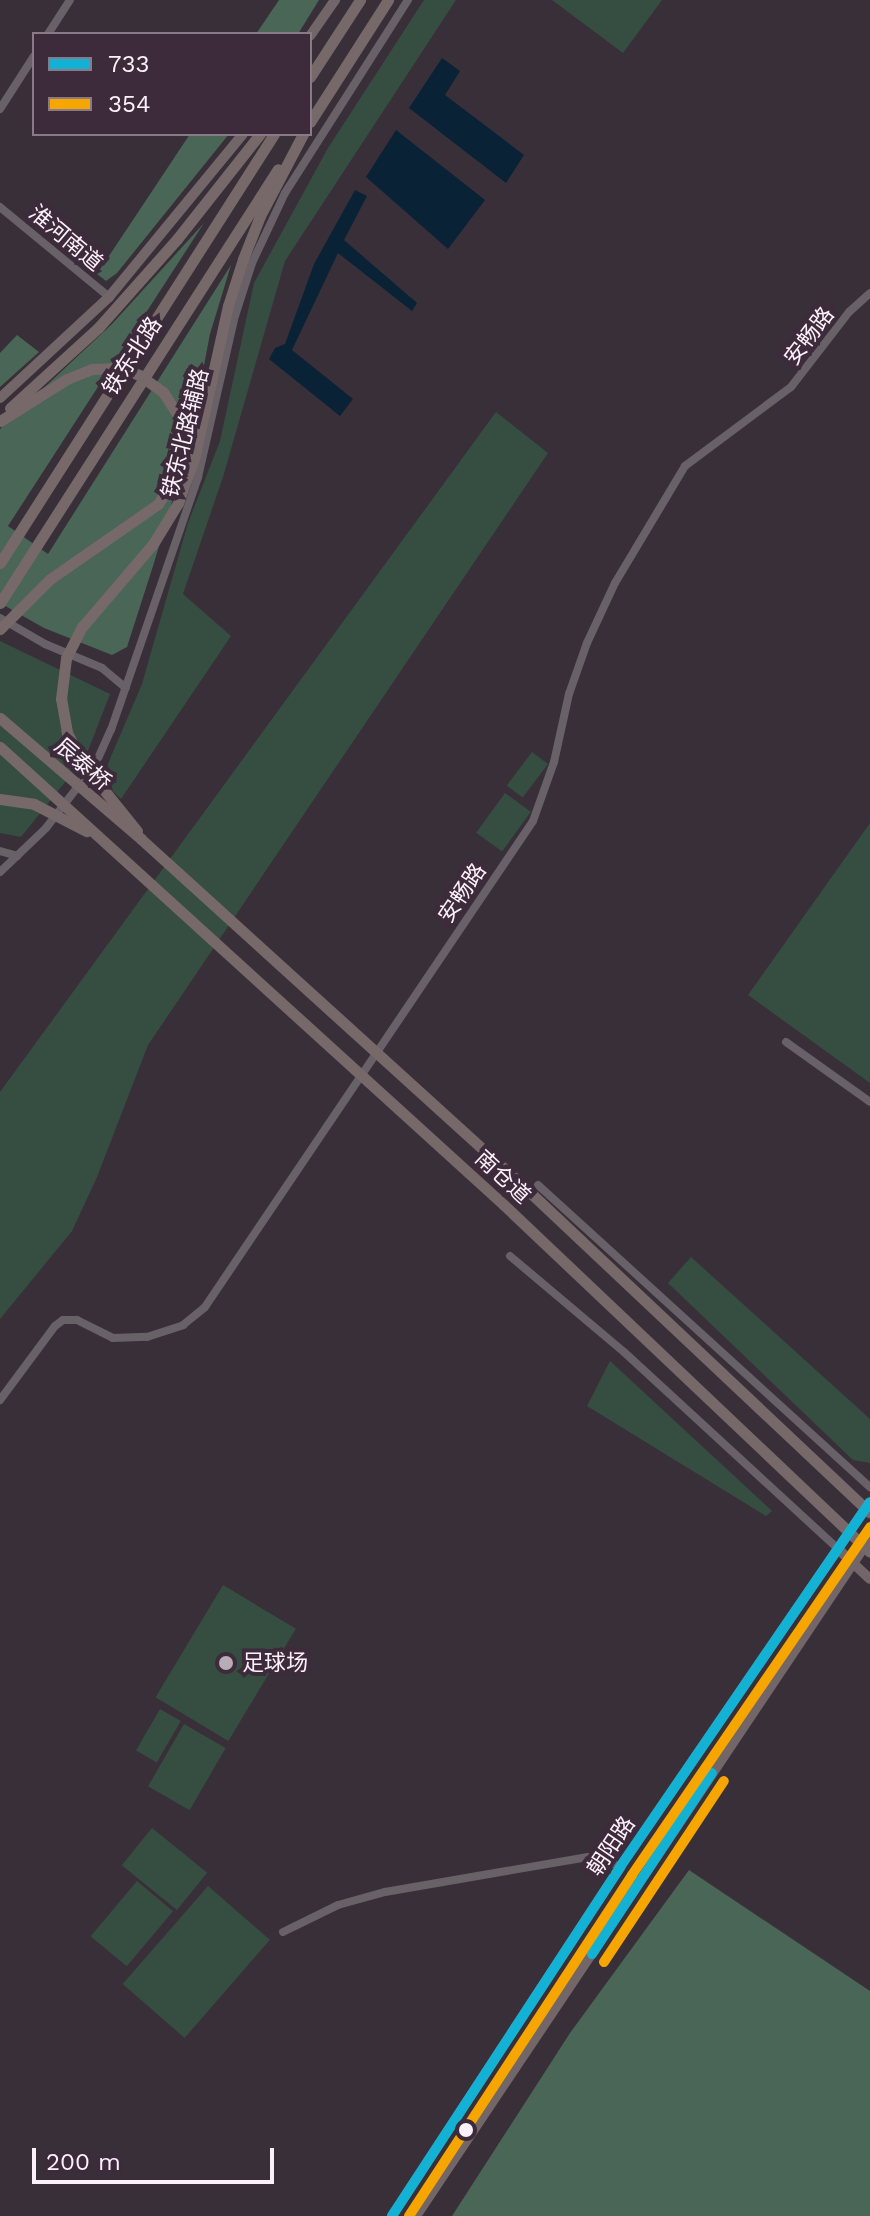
<!DOCTYPE html>
<meta charset="utf-8">
<style>
body{margin:0}
#map{position:relative;width:870px;height:2216px;overflow:hidden;background:#392f38;font-family:"Work Sans","Noto Sans SC",sans-serif}
div>[style]{position:absolute}
.green>*{inset:0;background:#364e41;transform-origin:0 0}
.forest>*{inset:0;background:#496656}
.water>*{inset:0;background:#0a2236}
.minor>*{height:8px;margin:-4px;padding:0 4px;transform-origin:4px;border-radius:4px;background:#686168}
.major>*{height:10px;margin:-5px;padding:0 5px;transform-origin:5px;border-radius:5px;background:#726669}
.highway>*{height:11px;margin:-5.5px;padding:0 5.5px;transform-origin:5.5px;border-radius:5.5px;background:#776969}
.bus-1>*{height:10px;margin:-5px;padding:0 5px;transform-origin:5px;border-radius:5px;background:#13b2d5}
.bus-2>*{height:10px;margin:-5px;padding:0 5px;transform-origin:5px;border-radius:5px;background:#f7a600}
.dots>*{width:22px;height:22px;translate:-50% -50%;box-sizing:border-box;border:4px solid #3d2b3c;border-radius:50%}
span{translate:-50% -50%;white-space:nowrap;text-align:center;line-height:1.15;-webkit-text-stroke:8px #3d2b3c;paint-order:stroke}
.street-label{font-size:22px;color:#fcf0fb}
.poi-label{font-size:22px;color:#fcf0fb}
.left{translate:0 -50%;text-align:left}
.legend{position:absolute;left:32px;top:32px;width:280px;height:104px;box-sizing:border-box;background:#3d2b3c;border:2px solid #897a88;margin:0;padding:10px 14px;list-style:none;font-size:24px;color:#fcf0fb}
.legend li{display:flex;align-items:center;gap:16px;height:40px}
.legend b{width:40px;border:2px solid #897a88}
.scale{position:absolute;left:32px;top:2148px;width:242px;height:36px;box-sizing:border-box;border:4px solid #fcf0fb;border-top:0;padding-left:10px;font-size:24px;line-height:28px;white-space:nowrap;color:#fcf0fb;-webkit-text-stroke:6px #3d2b3c;paint-order:stroke}
</style>
<div id="map">
<div class="green">
<div style="clip-path:polygon(424px 0,456px 0,285px 261px,223px 477px,183px 594px,231px 636px,121px 799px,101px 780px,142px 684px,188px 523px,220px 441px,254px 283px,328px 148px)"></div>
<div style="clip-path:polygon(552px 0,662px 0,623px 53px)"></div>
<div style="clip-path:polygon(496px 412px,548px 453px,148px 1045px,97px 1177px,72px 1231px,0 1319px,0 1092px)"></div>
<div style="clip-path:polygon(0 641px,110px 694px,86px 756px,21px 837px,0 833px)"></div>
<div style="left:532px;top:752px;width:20px;height:42px;rotate:37deg"></div>
<div style="left:505px;top:793px;width:32px;height:49px;rotate:36deg"></div>
<div style="clip-path:polygon(870px 823px,870px 1083px,748px 995px)"></div>
<div style="clip-path:polygon(691px 1257px,870px 1419px,870px 1463px,853px 1460px,668px 1283px)"></div>
<div style="clip-path:polygon(610px 1361px,772px 1511px,766px 1516px,587px 1406px)"></div>
<div style="left:223px;top:1585px;width:85px;height:131px;rotate:31deg"></div>
<div style="left:160px;top:1709px;width:24px;height:48px;rotate:30deg"></div>
<div style="left:184px;top:1724px;width:48px;height:72px;rotate:30deg"></div>
<div style="left:152px;top:1828px;width:71px;height:48px;rotate:39deg"></div>
<div style="left:137px;top:1881px;width:47px;height:72px;rotate:40deg"></div>
<div style="left:208px;top:1886px;width:82px;height:130px;rotate:41deg"></div>
</div>
<div class="forest">
<div style="clip-path:polygon(279px 0,319px 0,298px 34px,256px 34px)"></div>
<div style="clip-path:polygon(190px 134px,229px 134px,117px 273px,106px 281px,97px 274px)"></div>
<div style="clip-path:polygon(204px 223px,8px 526px,48px 554px,231px 265px,210px 334px,188px 448px,154px 563px,127px 647px,112px 655px,44px 628px,0 603px,0 429px,112px 324px)"></div>
<div style="clip-path:polygon(17px 335px,39px 352px,0 387px,0 353px)"></div>
<div style="clip-path:polygon(689px 1870px,870px 1991px,870px 2216px,452px 2216px,570px 2033px)"></div>
</div>
<div class="water">
<div style="clip-path:polygon(442px 58px,460px 71px,445px 95px,524px 155px,506px 183px,409px 108px)"></div>
<div style="clip-path:polygon(396px 130px,485px 200px,448px 249px,366px 177px)"></div>
<div style="clip-path:polygon(355px 190px,367px 196px,344px 240px,417px 303px,412px 311px,338px 253px,292px 350px,353px 399px,340px 416px,269px 359px,275px 348px,285px 344px,314px 264px)"></div>
</div>
<div class="minor">
<div style="left:48px;top:34px;width:40px;rotate:-57.1deg"></div>
<div style="left:0;top:109px;width:63px;rotate:-57.3deg"></div>
<div style="left:0;top:207px;width:141px;rotate:39.5deg"></div>
<div style="left:0;top:618px;width:52px;rotate:30deg"></div>
<div style="left:45px;top:644px;width:62px;rotate:22.8deg"></div>
<div style="left:102px;top:668px;width:31px;rotate:40deg"></div>
<div style="left:0;top:851px;width:18px;rotate:16deg"></div>
<div style="left:0;top:872px;width:64px;rotate:-43.7deg"></div>
<div style="left:46px;top:828px;width:82px;rotate:-52.4deg"></div>
<div style="left:96px;top:763px;width:36px;rotate:-66deg"></div>
<div style="left:111px;top:730px;width:268px;rotate:-71deg"></div>
<div style="left:198px;top:477px;width:165px;rotate:-77.1deg"></div>
<div style="left:235px;top:316px;width:56px;rotate:-72.2deg"></div>
<div style="left:252px;top:263px;width:77px;rotate:-64.8deg"></div>
<div style="left:285px;top:193px;width:229px;rotate:-57.5deg"></div>
<div style="left:786px;top:1042px;width:103px;rotate:35.5deg"></div>
<div style="left:538px;top:1185px;width:449px;rotate:42.3deg"></div>
<div style="left:510px;top:1256px;width:149px;rotate:40.1deg"></div>
<div style="left:624px;top:1352px;width:289px;rotate:42.6deg"></div>
<div style="left:0;top:1400px;width:92px;rotate:-53.4deg"></div>
<div style="left:55px;top:1326px;width:10px;rotate:-37deg"></div>
<div style="left:63px;top:1320px;width:14px"></div>
<div style="left:77px;top:1320px;width:40px;rotate:26.6deg"></div>
<div style="left:113px;top:1338px;width:34px;rotate:-2deg"></div>
<div style="left:147px;top:1337px;width:38px;rotate:-18deg"></div>
<div style="left:183px;top:1325px;width:28px;rotate:-39deg"></div>
<div style="left:205px;top:1307px;width:586px;rotate:-55.98deg"></div>
<div style="left:533px;top:821px;width:63px;rotate:-70.4deg"></div>
<div style="left:554px;top:762px;width:70px;rotate:-77.6deg"></div>
<div style="left:569px;top:694px;width:54px;rotate:-70.6deg"></div>
<div style="left:587px;top:643px;width:66px;rotate:-65deg"></div>
<div style="left:615px;top:583px;width:136px;rotate:-59.1deg"></div>
<div style="left:685px;top:466px;width:132px;rotate:-36.7deg"></div>
<div style="left:791px;top:387px;width:95px;rotate:-52.3deg"></div>
<div style="left:849px;top:312px;width:28px;rotate:-42deg"></div>
<div style="left:283px;top:1932px;width:61px;rotate:-26.1deg"></div>
<div style="left:338px;top:1905px;width:49px;rotate:-15.5deg"></div>
<div style="left:385px;top:1892px;width:206px;rotate:-9.8deg"></div>
<div style="left:588px;top:1857px;width:11px"></div>
<div style="left:599px;top:1857px;width:23px;rotate:25deg"></div>
</div>
<div class="major">
<div style="left:310px;top:36px;width:44px;rotate:-55.2deg"></div>
<div style="left:0;top:398px;width:149px;rotate:-42.8deg"></div>
<div style="left:109px;top:297px;width:211px;rotate:-50.6deg"></div>
<div style="left:837px;top:1548px;width:45px;rotate:43.2deg"></div>
<div style="left:392px;top:2216px;width:417px;rotate:-56.8deg"></div>
<div style="left:620px;top:1867px;width:442px;rotate:-55.6deg"></div>
<div style="left:416px;top:2216px;width:816px;rotate:-56.19deg"></div>
</div>
<div class="highway">
<div style="left:310px;top:77px;width:92px;rotate:-57deg"></div>
<div style="left:310px;top:122px;width:145px;rotate:-57.4deg"></div>
<div style="left:10px;top:408px;width:119px;rotate:-42.3deg"></div>
<div style="left:98px;top:328px;width:119px;rotate:-48.4deg"></div>
<div style="left:177px;top:239px;width:134px;rotate:-51.7deg"></div>
<div style="left:0;top:421px;width:79px;rotate:-32.1deg"></div>
<div style="left:67px;top:379px;width:27px;rotate:-22deg"></div>
<div style="left:92px;top:369px;width:26px;rotate:-2deg"></div>
<div style="left:118px;top:368px;width:22px;rotate:18deg"></div>
<div style="left:139px;top:375px;width:29px;rotate:35deg"></div>
<div style="left:163px;top:392px;width:27px;rotate:57deg"></div>
<div style="left:178px;top:415px;width:27px;rotate:77deg"></div>
<div style="left:184px;top:441px;width:27px;rotate:98deg"></div>
<div style="left:180px;top:468px;width:42px;rotate:121.4deg"></div>
<div style="left:158px;top:504px;width:131px;rotate:145.2deg"></div>
<div style="left:50px;top:579px;width:71px;rotate:135deg"></div>
<div style="left:0;top:563px;width:509px;rotate:-57.43deg"></div>
<div style="left:0;top:603px;width:515px;rotate:-57.36deg"></div>
<div style="left:0;top:718px;width:186px;rotate:40.6deg"></div>
<div style="left:141px;top:839px;width:510px;rotate:42.22deg"></div>
<div style="left:519px;top:1182px;width:482px;rotate:43.3deg"></div>
<div style="left:0;top:747px;width:681px;rotate:42.26deg"></div>
<div style="left:504px;top:1205px;width:504px;rotate:43.47deg"></div>
<div style="left:0;top:799px;width:34px;rotate:8deg"></div>
<div style="left:34px;top:804px;width:59px;rotate:27.4deg"></div>
<div style="left:137px;top:831px;width:86px;rotate:-128.9deg"></div>
<div style="left:83px;top:764px;width:36px;rotate:-117deg"></div>
<div style="left:67px;top:732px;width:34px;rotate:-100deg"></div>
<div style="left:61px;top:699px;width:41px;rotate:-83deg"></div>
<div style="left:66px;top:658px;width:35px;rotate:-63deg"></div>
<div style="left:82px;top:627px;width:109px;rotate:-49.5deg"></div>
<div style="left:153px;top:544px;width:48px;rotate:-58.6deg"></div>
<div style="left:178px;top:503px;width:47px;rotate:-70deg"></div>
<div style="left:194px;top:459px;width:157px;rotate:-77.5deg"></div>
<div style="left:228px;top:306px;width:49px;rotate:-72.3deg"></div>
<div style="left:243px;top:259px;width:46px;rotate:-68.4deg"></div>
<div style="left:260px;top:216px;width:93px;rotate:-62.3deg"></div>
</div>
<div class="bus-1">
<div style="left:592px;top:1954px;width:217px;rotate:-56.5deg"></div>
<div style="left:392px;top:2216px;width:417px;rotate:-56.8deg"></div>
<div style="left:620px;top:1867px;width:442px;rotate:-55.6deg"></div>
</div>
<div class="bus-2">
<div style="left:604px;top:1962px;width:217px;rotate:-56.5deg"></div>
<div style="left:409px;top:2216px;width:407px;rotate:-56.8deg"></div>
<div style="left:632px;top:1875px;width:422px;rotate:-55.6deg"></div>
</div>
<div class="dots">
<div style="left:226px;top:1663px;background:#b8acb7"></div>
<div style="left:466px;top:2130px;background:#fcf0fb"></div>
</div>
<div class="street-label">
<span style="left:66px;top:238px;rotate:40deg">淮河南道</span>
<span style="left:809px;top:336px;rotate:-53deg">安畅路</span>
<span style="left:132px;top:356px;rotate:-57deg">铁东北路</span>
<span style="left:185px;top:433px;rotate:-76deg">铁东北路辅路</span>
<span style="left:83px;top:764px;rotate:41deg">辰泰桥</span>
<span style="left:462px;top:893px;rotate:-56deg">安畅路</span>
<span style="left:503px;top:1177px;rotate:43deg">南仓道</span>
<span style="left:611px;top:1846px;rotate:-56deg">朝阳路</span>
</div>
<div class="poi-label">
<span class="left" style="left:242px;top:1663px">足球场</span>
</div>
<ul class="legend">
<li><b style="height:10px;background:#13b2d5"></b>733</li>
<li><b style="height:10px;background:#f7a600"></b>354</li>
</ul>
<div class="scale">200 m</div>
</div>
